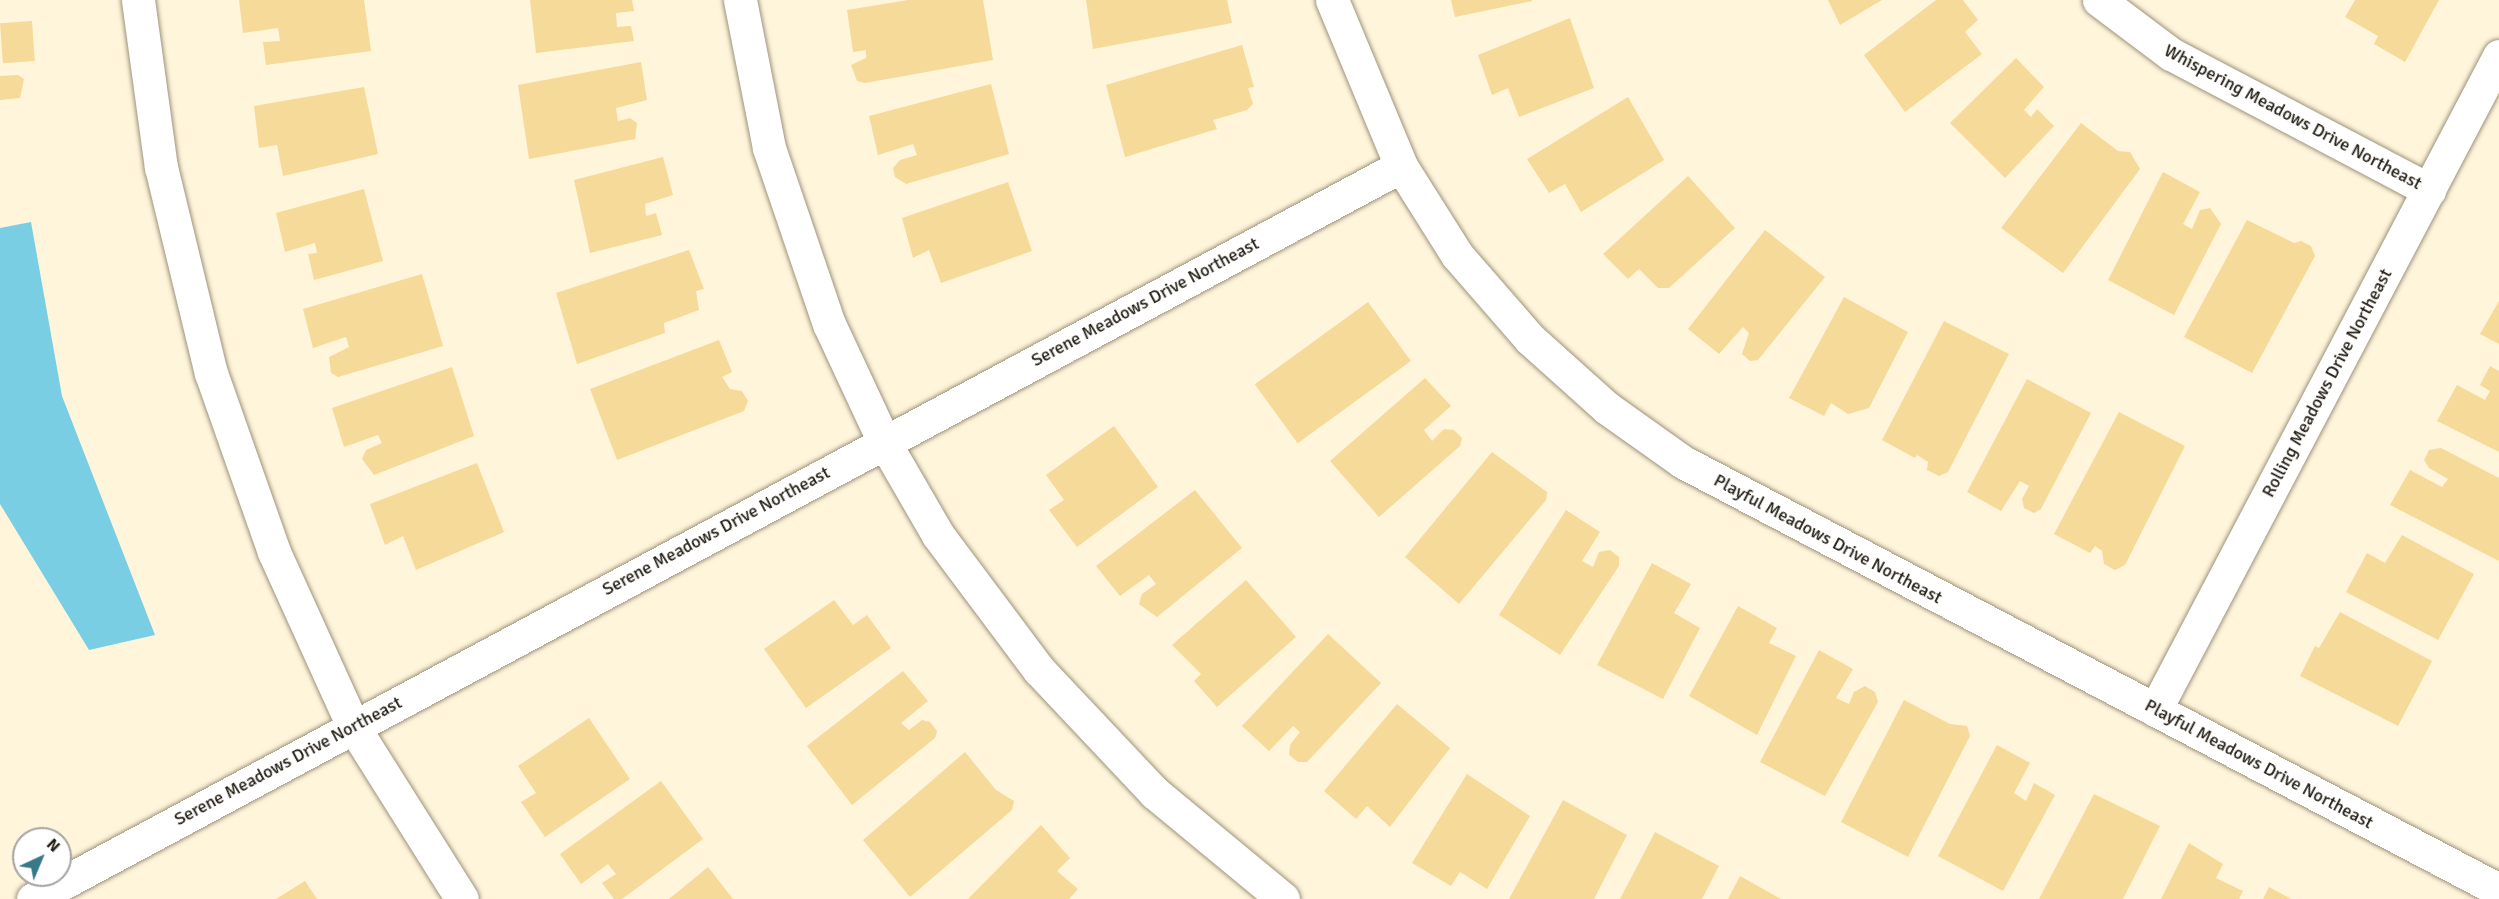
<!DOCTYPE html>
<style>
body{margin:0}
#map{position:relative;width:2499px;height:899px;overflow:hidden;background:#fff5db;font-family:Signika,sans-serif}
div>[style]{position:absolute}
.water>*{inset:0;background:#79cee4}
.building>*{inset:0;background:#f5da99;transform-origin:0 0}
.roads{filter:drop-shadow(0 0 2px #9d937c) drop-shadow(0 0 2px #9d937c)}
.minor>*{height:33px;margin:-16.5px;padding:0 16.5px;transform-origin:16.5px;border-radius:16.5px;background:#fff}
span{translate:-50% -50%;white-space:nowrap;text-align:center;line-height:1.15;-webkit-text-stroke:6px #fff;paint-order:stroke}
.street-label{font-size:18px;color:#201c13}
.north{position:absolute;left:12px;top:827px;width:60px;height:60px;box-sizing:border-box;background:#fff;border:2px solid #a6a4a1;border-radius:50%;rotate:44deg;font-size:16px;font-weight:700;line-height:24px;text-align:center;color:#201c13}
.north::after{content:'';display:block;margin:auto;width:21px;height:27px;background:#367989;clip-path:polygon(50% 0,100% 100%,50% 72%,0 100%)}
</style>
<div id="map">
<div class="water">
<div style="clip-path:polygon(31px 222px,62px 396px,155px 635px,89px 650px,0 504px,0 228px)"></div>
</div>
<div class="building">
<div style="clip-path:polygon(239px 0,364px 0,371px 51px,266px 65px,263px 42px,280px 41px,278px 28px,243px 33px)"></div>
<div style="clip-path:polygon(530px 0,632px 0,634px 11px,616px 13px,617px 27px,631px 26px,634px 41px,536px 53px)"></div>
<div style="clip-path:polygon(908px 0,983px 0,993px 60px,865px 83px,857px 81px,851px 65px,866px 58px,866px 50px,853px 52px,847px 10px)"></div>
<div style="clip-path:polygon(1086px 0,1227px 0,1232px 23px,1093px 49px)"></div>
<div style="clip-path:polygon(1451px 0,1532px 0,1532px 1px,1455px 17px)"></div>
<div style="clip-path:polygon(1828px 0,1882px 0,1840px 25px)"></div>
<div style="clip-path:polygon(1936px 0,1963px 0,1978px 20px,1965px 32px,1982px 54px,1905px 112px,1864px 55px)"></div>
<div style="clip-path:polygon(2355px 0,2439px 0,2405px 62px,2374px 44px,2378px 36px,2345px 17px)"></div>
<div style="clip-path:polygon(1570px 18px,1594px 88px,1519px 117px,1508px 88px,1492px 95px,1478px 55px)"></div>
<div style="left:32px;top:21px;width:40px;height:32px;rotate:86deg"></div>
<div style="clip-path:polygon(1242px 45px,1254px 87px,1248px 88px,1253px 104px,1247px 110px,1213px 120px,1217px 129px,1125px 157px,1106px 85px)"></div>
<div style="clip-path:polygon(2016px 58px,2044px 87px,2024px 110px,2031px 117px,2037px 109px,2054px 126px,2005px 178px,1950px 123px)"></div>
<div style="clip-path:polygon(641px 62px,647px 100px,616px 108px,618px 121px,630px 118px,637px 123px,635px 139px,529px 159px,518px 85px)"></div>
<div style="clip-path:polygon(18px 75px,24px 79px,20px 98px,0 100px,0 76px)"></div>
<div style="clip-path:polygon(991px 84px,1009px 154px,906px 184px,895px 177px,893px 168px,900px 160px,917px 155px,913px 144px,878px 155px,869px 116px)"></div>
<div style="clip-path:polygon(364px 87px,378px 154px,283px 176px,277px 145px,259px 148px,254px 106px)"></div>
<div style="clip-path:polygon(1628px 97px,1664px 160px,1581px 212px,1565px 184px,1549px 193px,1527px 159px)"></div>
<div style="clip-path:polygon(2081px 123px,2118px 151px,2130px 152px,2140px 169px,2063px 273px,2001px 228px)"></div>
<div style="clip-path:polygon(663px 157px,673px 195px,645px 204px,646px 216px,656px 213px,662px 235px,590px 253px,574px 180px)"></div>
<div style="clip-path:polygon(2163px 172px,2200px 192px,2183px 224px,2192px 229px,2200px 210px,2210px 208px,2221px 224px,2174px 315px,2108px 280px)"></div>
<div style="clip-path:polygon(1688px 176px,1735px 228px,1669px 288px,1658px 288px,1639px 269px,1628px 279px,1603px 254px)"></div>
<div style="clip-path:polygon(1008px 182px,1032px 251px,941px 283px,929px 250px,913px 258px,902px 218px)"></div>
<div style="clip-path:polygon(364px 189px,383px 261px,314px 280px,308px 254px,317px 253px,315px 243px,285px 252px,276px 213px)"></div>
<div style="clip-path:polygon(2247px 220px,2294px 243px,2301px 241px,2311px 246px,2315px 256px,2252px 373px,2184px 337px)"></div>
<div style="clip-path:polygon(1765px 230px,1825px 277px,1758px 360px,1750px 361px,1742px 354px,1749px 333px,1743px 327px,1719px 354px,1688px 329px)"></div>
<div style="clip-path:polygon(689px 250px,704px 289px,696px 291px,699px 310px,664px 323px,665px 333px,577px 364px,556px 293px)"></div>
<div style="clip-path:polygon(422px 274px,443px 346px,338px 377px,331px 373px,329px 357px,349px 347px,346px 337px,313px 348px,303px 309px)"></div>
<div style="clip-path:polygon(1844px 297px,1908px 332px,1869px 408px,1848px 414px,1831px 403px,1824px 416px,1789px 398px)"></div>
<div style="clip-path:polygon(2499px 301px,2499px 344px,2480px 334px)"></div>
<div style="left:1368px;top:302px;width:73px;height:140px;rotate:54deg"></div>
<div style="clip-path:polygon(1944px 321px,2009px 354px,1948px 472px,1939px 476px,1927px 470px,1928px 462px,1917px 455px,1915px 458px,1882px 440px)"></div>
<div style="clip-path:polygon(719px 340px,732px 372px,722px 377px,730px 389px,742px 391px,748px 401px,744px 411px,617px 460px,590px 389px)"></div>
<div style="clip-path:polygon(2490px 366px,2499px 371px,2499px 452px,2437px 421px,2457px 385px,2485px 400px,2490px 391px,2480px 385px)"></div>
<div style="clip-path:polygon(452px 367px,474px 436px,374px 475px,362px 459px,366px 450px,382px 443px,378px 435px,344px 447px,332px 408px)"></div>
<div style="clip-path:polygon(1425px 378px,1451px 406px,1424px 430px,1432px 441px,1444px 429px,1454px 430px,1462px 438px,1460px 446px,1379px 517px,1330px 461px)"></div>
<div style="clip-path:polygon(2027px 379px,2091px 413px,2041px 509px,2034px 513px,2024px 508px,2022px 499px,2029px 486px,2020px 481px,2001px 511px,1967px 492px)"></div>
<div style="clip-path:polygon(2119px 412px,2185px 446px,2125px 565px,2115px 570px,2104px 564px,2102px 551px,2095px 546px,2090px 553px,2054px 534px)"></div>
<div style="clip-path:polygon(1114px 426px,1158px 487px,1077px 547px,1049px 510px,1064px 500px,1046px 475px)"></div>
<div style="clip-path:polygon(2441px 448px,2499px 478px,2499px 561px,2390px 505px,2410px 470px,2442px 487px,2448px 479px,2429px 468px,2424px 460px,2429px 450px)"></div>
<div style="clip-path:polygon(1492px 452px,1547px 492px,1546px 500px,1459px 604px,1405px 557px)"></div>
<div style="clip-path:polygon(477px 463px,504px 532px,416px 570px,403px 536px,385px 545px,370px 504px)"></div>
<div style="clip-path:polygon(1195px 490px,1242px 548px,1157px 617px,1139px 604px,1142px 594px,1156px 584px,1149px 575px,1120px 596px,1096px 566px)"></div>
<div style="clip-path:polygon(1566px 510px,1600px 532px,1582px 561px,1593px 567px,1599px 552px,1610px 550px,1619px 557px,1619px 566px,1560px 655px,1499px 615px)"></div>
<div style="clip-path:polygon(2402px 535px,2474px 574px,2438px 640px,2346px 592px,2367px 553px,2385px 563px)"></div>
<div style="clip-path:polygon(1652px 563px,1691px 584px,1674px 613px,1700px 628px,1663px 699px,1597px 665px)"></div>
<div style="clip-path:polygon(1246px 580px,1296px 637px,1217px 707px,1194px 681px,1201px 674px,1172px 645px)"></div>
<div style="clip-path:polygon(834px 600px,853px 625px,867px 615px,891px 648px,806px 708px,764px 649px)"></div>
<div style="clip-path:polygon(1738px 606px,1777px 628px,1769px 643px,1796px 656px,1757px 735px,1689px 696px)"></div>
<div style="clip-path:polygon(2340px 612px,2432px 661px,2398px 726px,2300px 676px,2315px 646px,2319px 648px)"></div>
<div style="clip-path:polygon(1328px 634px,1381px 683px,1307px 762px,1298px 762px,1289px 755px,1290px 745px,1300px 732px,1293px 726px,1269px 751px,1242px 726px)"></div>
<div style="clip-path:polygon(1819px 650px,1853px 669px,1836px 698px,1849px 704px,1854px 692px,1865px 686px,1875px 692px,1878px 702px,1825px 796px,1760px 762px)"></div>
<div style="clip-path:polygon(903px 671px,928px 701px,901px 723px,909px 730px,922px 720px,930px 722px,937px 731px,935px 738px,852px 805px,807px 746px)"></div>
<div style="clip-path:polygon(1904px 700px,1950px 724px,1967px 726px,1970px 736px,1908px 857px,1841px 822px)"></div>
<div style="clip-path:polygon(1397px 704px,1450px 748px,1390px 827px,1367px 806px,1356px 819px,1324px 791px)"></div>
<div style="clip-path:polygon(589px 718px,630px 779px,545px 837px,521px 802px,536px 793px,518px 766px)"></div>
<div style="clip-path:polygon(1997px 745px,2030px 763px,2014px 793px,2026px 801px,2034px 783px,2055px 795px,2003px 891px,1938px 856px)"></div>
<div style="clip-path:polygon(965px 752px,996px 790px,1014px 801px,1012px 810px,910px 897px,863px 840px)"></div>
<div style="clip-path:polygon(1467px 774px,1530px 816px,1487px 889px,1460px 872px,1451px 886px,1412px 863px)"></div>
<div style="clip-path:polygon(661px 781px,703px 839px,622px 899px,614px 899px,602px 883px,616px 874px,608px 864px,581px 884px,560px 854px)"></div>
<div style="clip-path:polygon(2094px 794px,2160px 826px,2123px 899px,2039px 899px)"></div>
<div style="clip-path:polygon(1563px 800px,1627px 835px,1594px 899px,1509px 899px)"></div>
<div style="clip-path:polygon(1041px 825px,1070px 858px,1057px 871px,1078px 889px,1069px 899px,968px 899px)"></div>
<div style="clip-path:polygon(1655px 832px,1719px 866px,1702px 899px,1620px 899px)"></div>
<div style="clip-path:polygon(2189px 843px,2223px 864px,2216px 878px,2243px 891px,2239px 899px,2161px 899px)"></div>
<div style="clip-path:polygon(708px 867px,733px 899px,669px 899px)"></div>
<div style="clip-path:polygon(1740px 876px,1781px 899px,1728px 899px)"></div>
<div style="clip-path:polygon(305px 881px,317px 899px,276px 899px)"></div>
<div style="clip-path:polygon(2269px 887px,2291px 899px,2263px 899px)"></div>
</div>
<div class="roads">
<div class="minor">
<div style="left:138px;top:0;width:169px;rotate:82.2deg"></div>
<div style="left:161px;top:167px;width:212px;rotate:76.4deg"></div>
<div style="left:211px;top:373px;width:190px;rotate:70.6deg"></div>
<div style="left:274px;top:552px;width:191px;rotate:65.6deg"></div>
<div style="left:353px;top:726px;width:204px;rotate:57.8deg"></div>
<div style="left:740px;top:0;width:151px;rotate:78.9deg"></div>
<div style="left:769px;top:148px;width:186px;rotate:71.2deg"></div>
<div style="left:829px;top:324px;width:128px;rotate:65deg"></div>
<div style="left:883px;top:440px;width:110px;rotate:59.9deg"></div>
<div style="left:938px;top:535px;width:169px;rotate:53.2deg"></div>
<div style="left:1039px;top:670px;width:169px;rotate:46.7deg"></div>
<div style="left:1155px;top:793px;width:166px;rotate:39.6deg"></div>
<div style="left:1332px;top:0;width:180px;rotate:67.4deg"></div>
<div style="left:1401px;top:166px;width:105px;rotate:57.8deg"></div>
<div style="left:1457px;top:255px;width:111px;rotate:49deg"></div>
<div style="left:1530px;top:339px;width:103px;rotate:41.9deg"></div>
<div style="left:1607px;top:408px;width:93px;rotate:35.4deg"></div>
<div style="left:1683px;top:462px;width:921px;rotate:27.68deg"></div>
<div style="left:2099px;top:0;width:90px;rotate:36.9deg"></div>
<div style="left:2171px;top:54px;width:292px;rotate:27.8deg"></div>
<div style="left:2155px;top:710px;width:739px;rotate:-62.26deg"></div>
<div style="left:33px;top:899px;width:1552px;rotate:-28.18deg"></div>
</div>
</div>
<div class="street-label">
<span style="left:2293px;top:117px;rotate:28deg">Whispering Meadows Drive Northeast</span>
<span style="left:1145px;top:302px;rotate:-28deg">Serene Meadows Drive Northeast</span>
<span style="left:2327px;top:383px;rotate:-62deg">Rolling Meadows Drive Northeast</span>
<span style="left:716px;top:531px;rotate:-28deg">Serene Meadows Drive Northeast</span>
<span style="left:1828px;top:539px;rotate:28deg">Playful Meadows Drive Northeast</span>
<span style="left:288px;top:761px;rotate:-28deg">Serene Meadows Drive Northeast</span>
<span style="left:2259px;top:764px;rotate:28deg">Playful Meadows Drive Northeast</span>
</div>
<div class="north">N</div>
</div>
